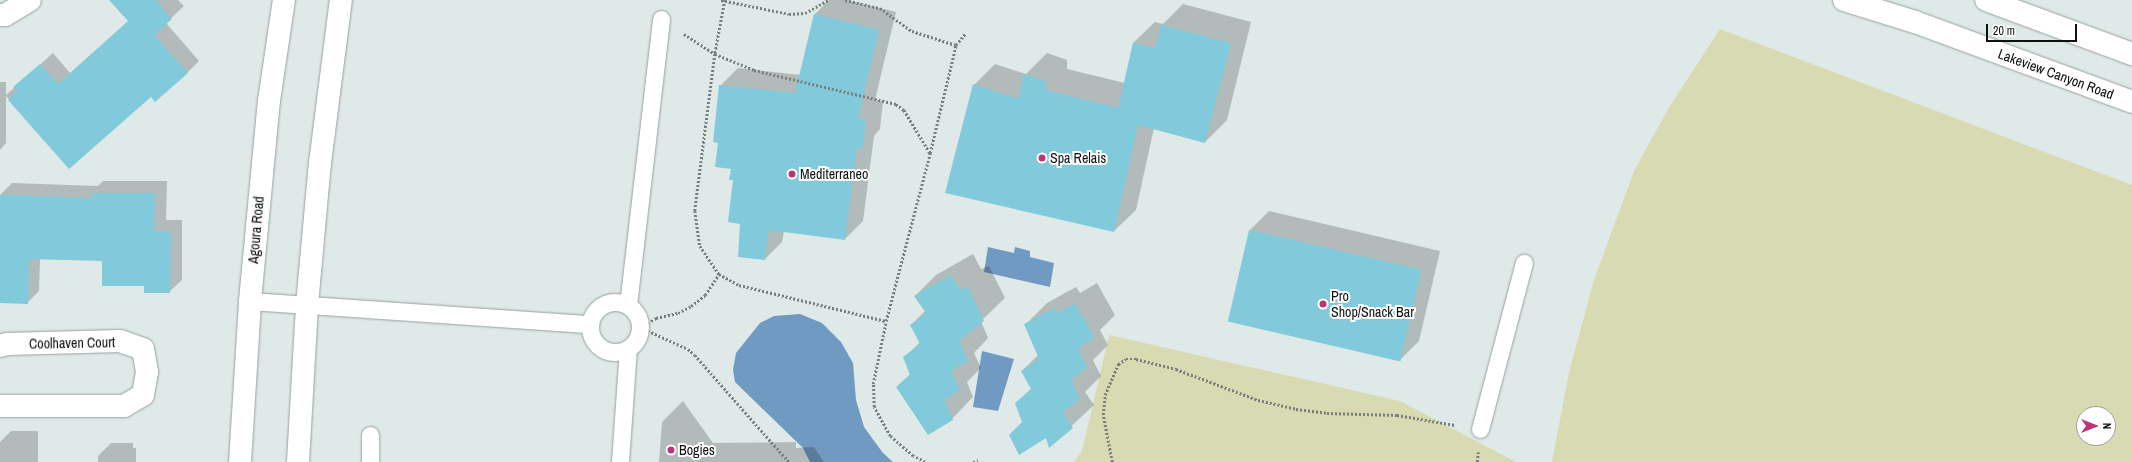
<!DOCTYPE html>
<style>
body{margin:0}
#map{position:relative;width:2132px;height:462px;overflow:hidden;background:#dfeae8;font-family:"Archivo Narrow",sans-serif}
div>[style]{position:absolute}
.green>*{inset:0;background:#d8dbb1}
.water>*{inset:0;background:#719ac3}
.shadow>*{inset:0;background:#0003}
.building>*{inset:0;background:#81cadb;transform-origin:0 0}
.path>*{height:2.5px;margin-top:-1.25px;transform-origin:0;background:repeating-linear-gradient(90deg,#777e7d 0 2px,transparent 0 4px)}
.roads{filter:drop-shadow(0 0 1px #97a19f) drop-shadow(0 0 1px #97a19f)}
.lane>*{height:17px;margin:-8.5px;padding:0 8.5px;transform-origin:8.5px;border-radius:8.5px;background:#fff}
.lane>.ring{margin:-8.5px;padding:0;box-sizing:content-box;background:none;border:17px solid #fff;border-radius:50%}
.street>*{height:22px;margin:-11px;padding:0 11px;transform-origin:11px;border-radius:11px;background:#fff}
.secondary>*{height:22px;margin:-11px;padding:0 11px;transform-origin:11px;border-radius:11px;background:#fff}
.dots>*{width:11px;height:11px;translate:-50% -50%;box-sizing:border-box;border:2px solid #fff;border-radius:50%}
span{translate:-50% -50%;white-space:nowrap;text-align:center;line-height:1.15;-webkit-text-stroke:4px #fff;paint-order:stroke}
.street-label{font-size:14px;color:#0d1110}
.poi-label{font-size:14px;color:#0d1110}
.left{translate:0 -50%;text-align:left}
.north{position:absolute;left:2076px;top:406px;width:40px;height:40px;box-sizing:border-box;background:#fff;border:1px solid #9ea09f;border-radius:50%;rotate:90deg;font-size:11px;font-weight:700;line-height:16px;text-align:center;color:#0d1110}
.north::after{content:'';display:block;margin:auto;width:14px;height:18px;background:#ba357a;clip-path:polygon(50% 0,100% 100%,50% 72%,0 100%)}
.scale{position:absolute;left:1986px;top:24px;width:91px;height:18px;box-sizing:border-box;border:2px solid #0d1110;border-top:0;padding-left:5px;font-size:12px;line-height:14px;white-space:nowrap;color:#0d1110;-webkit-text-stroke:3px #fff;paint-order:stroke}
</style>
<div id="map">
<div class="green">
<div style="clip-path:polygon(evenodd,1720px 29px,2132px 185px,2132px 462px,1552px 462px,1569px 372px,1594px 280px,1634px 171px,1668px 109px,1720px 29px,2084px 414px,2108px 414px,2108px 438px,2084px 438px,2084px 414px)"></div>
<div style="clip-path:polygon(1109px 335px,1400px 401px,1516px 462px,1074px 462px,1082px 451px)"></div>
</div>
<div class="water">
<div style="clip-path:polygon(988px 247px,1014px 253px,1015px 247px,1030px 251px,1030px 257px,1054px 263px,1050px 287px,984px 272px)"></div>
<div style="clip-path:polygon(800px 314px,822px 323px,841px 342px,853px 363px,856px 400px,864px 427px,883px 453px,893px 462px,810px 462px,803px 448px,735px 382px,733px 370px,736px 353px,760px 323px,774px 316px)"></div>
<div style="clip-path:polygon(982px 351px,1014px 359px,998px 411px,973px 407px)"></div>
</div>
<div class="shadow">
<div style="clip-path:polygon(110px 0,178px 0,184px 6px,166px 23px,199px 61px,187px 73px,151px 95px,70px 168px,6px 96px,6px 143px,0 150px,0 82px,6px 82px,6px 95px,53px 53px,70px 73px,129px 21px)"></div>
<div style="clip-path:polygon(829px 0,847px 0,896px 12px,875px 100px,883px 101px,880px 129px,874px 136px,863px 221px,845px 239px,784px 231px,782px 242px,765px 259px,741px 223px,732px 168px,719px 142px,720px 86px,738px 68px,801px 75px,815px 14px)"></div>
<div style="clip-path:polygon(1183px 4px,1251px 22px,1227px 120px,1205px 142px,1154px 128px,1136px 210px,1114px 231px,974px 85px,995px 64px,1026px 74px,1047px 53px,1067px 60px,1067px 69px,1125px 83px,1133px 43px,1155px 22px,1163px 24px)"></div>
<div style="clip-path:polygon(103px 181px,167px 181px,166px 220px,182px 220px,182px 280px,169px 292px,145px 285px,103px 260px,40px 259px,39px 291px,27px 303px,0 302px,0 195px,12px 183px,98px 186px)"></div>
<div style="clip-path:polygon(1269px 211px,1440px 251px,1419px 341px,1400px 360px,1250px 230px)"></div>
<div style="clip-path:polygon(973px 254px,981px 269px,989px 266px,1005px 298px,981px 321px,988px 338px,974px 353px,981px 368px,967px 382px,973px 397px,952px 419px,897px 387px,911px 373px,904px 358px,920px 342px,911px 325px,926px 310px,915px 296px,936px 275px)"></div>
<div style="clip-path:polygon(1097px 283px,1115px 315px,1100px 330px,1108px 345px,1093px 360px,1101px 376px,1085px 392px,1094px 405px,1050px 446px,1047px 437px,1023px 422px,1016px 404px,1032px 388px,1022px 371px,1038px 355px,1026px 324px,1047px 303px,1076px 287px,1080px 293px)"></div>
<div style="clip-path:polygon(683px 401px,713px 443px,796px 442px,796px 448px,814px 447px,824px 462px,659px 462px,662px 422px)"></div>
<div style="clip-path:polygon(11px 431px,38px 431px,38px 462px,0 462px,0 442px)"></div>
<div style="clip-path:polygon(111px 443px,133px 443px,133px 448px,136px 448px,136px 462px,98px 462px,98px 456px)"></div>
</div>
<div class="building">
<div style="clip-path:polygon(109px 0,156px 0,172px 19px,154px 35px,188px 73px,155px 102px,151px 97px,69px 169px,8px 100px,17px 91px,13px 87px,40px 64px,58px 84px,128px 21px)"></div>
<div style="clip-path:polygon(814px 14px,879px 30px,858px 118px,866px 119px,863px 148px,857px 147px,845px 240px,769px 230px,765px 260px,738px 257px,740px 224px,728px 222px,733px 180px,729px 180px,731px 169px,715px 167px,718px 143px,713px 142px,719px 85px,795px 93px)"></div>
<div style="clip-path:polygon(1161px 25px,1231px 43px,1205px 143px,1138px 125px,1114px 232px,945px 193px,973px 84px,1018px 99px,1024px 74px,1046px 81px,1046px 90px,1118px 108px,1133px 43px,1155px 48px)"></div>
<div style="clip-path:polygon(90px 193px,155px 193px,154px 231px,171px 231px,170px 293px,144px 293px,144px 286px,102px 286px,102px 261px,29px 259px,28px 304px,0 303px,0 195px,94px 198px)"></div>
<div style="left:1249px;top:230px;width:177px;height:94px;rotate:13deg"></div>
<div style="clip-path:polygon(951px 275px,960px 290px,968px 287px,984px 321px,959px 340px,968px 361px,951px 371px,960px 390px,944px 400px,953px 420px,928px 435px,896px 387px,910px 375px,903px 357px,920px 344px,910px 325px,926px 313px,914px 296px)"></div>
<div style="clip-path:polygon(1075px 303px,1094px 337px,1078px 349px,1087px 367px,1071px 380px,1080px 399px,1063px 412px,1073px 428px,1049px 448px,1046px 438px,1019px 455px,1009px 435px,1022px 422px,1015px 403px,1031px 389px,1021px 371px,1039px 359px,1024px 324px,1055px 308px,1058px 313px)"></div>
</div>
<div class="path">
<div style="left:721px;top:0;width:69px;rotate:11.6deg"></div>
<div style="left:789px;top:14px;width:16px;rotate:-4deg"></div>
<div style="left:805px;top:13px;width:26px;rotate:-29deg"></div>
<div style="left:725px;top:0;width:55px;rotate:100.5deg"></div>
<div style="left:715px;top:54px;width:158px;rotate:97.3deg"></div>
<div style="left:695px;top:211px;width:35px;rotate:82deg"></div>
<div style="left:700px;top:246px;width:34px;rotate:56deg"></div>
<div style="left:719px;top:274px;width:23px;rotate:29deg"></div>
<div style="left:739px;top:285px;width:151px;rotate:13.8deg"></div>
<div style="left:845px;top:0;width:36px;rotate:13deg"></div>
<div style="left:880px;top:8px;width:39px;rotate:36deg"></div>
<div style="left:912px;top:31px;width:46px;rotate:17.7deg"></div>
<div style="left:684px;top:34px;width:37px;rotate:33deg"></div>
<div style="left:715px;top:54px;width:42px;rotate:22.3deg"></div>
<div style="left:754px;top:70px;width:146px;rotate:13.5deg"></div>
<div style="left:896px;top:104px;width:10px;rotate:37deg"></div>
<div style="left:904px;top:110px;width:50px;rotate:58.8deg"></div>
<div style="left:644px;top:325px;width:14px;rotate:-30deg"></div>
<div style="left:656px;top:318px;width:23px;rotate:-13deg"></div>
<div style="left:678px;top:313px;width:15px;rotate:-28deg"></div>
<div style="left:691px;top:306px;width:18px;rotate:-38deg"></div>
<div style="left:705px;top:295px;width:25px;rotate:-56deg"></div>
<div style="left:644px;top:329px;width:48px;rotate:24.4deg"></div>
<div style="left:688px;top:349px;width:9px;rotate:41deg"></div>
<div style="left:695px;top:355px;width:142px;rotate:48.7deg"></div>
<div style="left:925px;top:462px;width:13px;rotate:-153deg"></div>
<div style="left:913px;top:456px;width:30px;rotate:-139deg"></div>
<div style="left:890px;top:436px;width:33px;rotate:-119deg"></div>
<div style="left:874px;top:407px;width:23px;rotate:-92deg"></div>
<div style="left:873px;top:384px;width:64px;rotate:-78.3deg"></div>
<div style="left:886px;top:321px;width:174px;rotate:-75.3deg"></div>
<div style="left:930px;top:153px;width:111px;rotate:-76.5deg"></div>
<div style="left:956px;top:45px;width:14px;rotate:-51deg"></div>
<div style="left:973px;top:462px;width:5px;rotate:-22deg"></div>
<div style="left:1112px;top:462px;width:48px;rotate:-100.8deg"></div>
<div style="left:1103px;top:415px;width:20px;rotate:-84deg"></div>
<div style="left:1105px;top:395px;width:34px;rotate:-67deg"></div>
<div style="left:1118px;top:364px;width:9px;rotate:-32deg"></div>
<div style="left:1126px;top:359px;width:10px"></div>
<div style="left:1136px;top:359px;width:41px;rotate:14deg"></div>
<div style="left:1176px;top:369px;width:88px;rotate:20.7deg"></div>
<div style="left:1258px;top:400px;width:39px;rotate:13deg"></div>
<div style="left:1296px;top:409px;width:31px;rotate:7deg"></div>
<div style="left:1327px;top:413px;width:70px;rotate:1.6deg"></div>
<div style="left:1397px;top:415px;width:59px;rotate:9.8deg"></div>
<div style="left:1477px;top:462px;width:10px;rotate:-84deg"></div>
</div>
<div class="roads">
<div class="lane">
<div style="left:250px;top:301px;width:341px;rotate:3.9deg"></div>
<div class="ring" style="left:590px;top:302px;width:33px;height:33px"></div>
<div style="left:628px;top:305px;width:288px;rotate:-83.4deg"></div>
<div style="left:1480px;top:429px;width:172px;rotate:-75.2deg"></div>
<div style="left:370px;top:462px;width:27px;rotate:-90deg"></div>
<div style="left:620px;top:462px;width:113px;rotate:-86deg"></div>
</div>
<div class="street">
<div style="left:0;top:15px;width:5px"></div>
<div style="left:5px;top:15px;width:29px;rotate:-31deg"></div>
<div style="left:0;top:346px;width:7px;rotate:-16deg"></div>
<div style="left:7px;top:344px;width:113px;rotate:-1.5deg"></div>
<div style="left:120px;top:341px;width:24px;rotate:19deg"></div>
<div style="left:143px;top:349px;width:23px;rotate:80deg"></div>
<div style="left:147px;top:372px;width:23px;rotate:100deg"></div>
<div style="left:143px;top:395px;width:22px;rotate:150deg"></div>
<div style="left:124px;top:406px;width:124px;rotate:180deg"></div>
</div>
<div class="secondary">
<div style="left:1844px;top:0;width:74px;rotate:17.2deg"></div>
<div style="left:1915px;top:22px;width:231px;rotate:20.2deg"></div>
<div style="left:1986px;top:0;width:156px;rotate:20.3deg"></div>
<div style="left:240px;top:462px;width:161px;rotate:-86.4deg"></div>
<div style="left:250px;top:301px;width:201px;rotate:-84.6deg"></div>
<div style="left:269px;top:101px;width:102px;rotate:-81.6deg"></div>
<div style="left:298px;top:462px;width:157px;rotate:-86.7deg"></div>
<div style="left:307px;top:305px;width:143px;rotate:-84.8deg"></div>
<div style="left:320px;top:163px;width:164px;rotate:-82.7deg"></div>
</div>
</div>
<div class="dots">
<div style="left:1042px;top:158px;background:#ba357a"></div>
<div style="left:792px;top:174px;background:#ba357a"></div>
<div style="left:1323px;top:304px;background:#ba357a"></div>
<div style="left:671px;top:450px;background:#ba357a"></div>
</div>
<div class="street-label">
<span style="left:2056px;top:74px;rotate:20deg">Lakeview Canyon Road</span>
<span style="left:256px;top:230px;rotate:-85deg">Agoura Road</span>
<span style="left:72px;top:343px;rotate:-1deg">Coolhaven Court</span>
</div>
<div class="poi-label">
<span class="left" style="left:1050px;top:158px">Spa Relais</span>
<span class="left" style="left:800px;top:174px">Mediterraneo</span>
<span class="left" style="left:1331px;top:304px">Pro<br>Shop/Snack Bar</span>
<span class="left" style="left:679px;top:450px">Bogies</span>
</div>
<div class="north">N</div>
<div class="scale">20 m</div>
</div>
